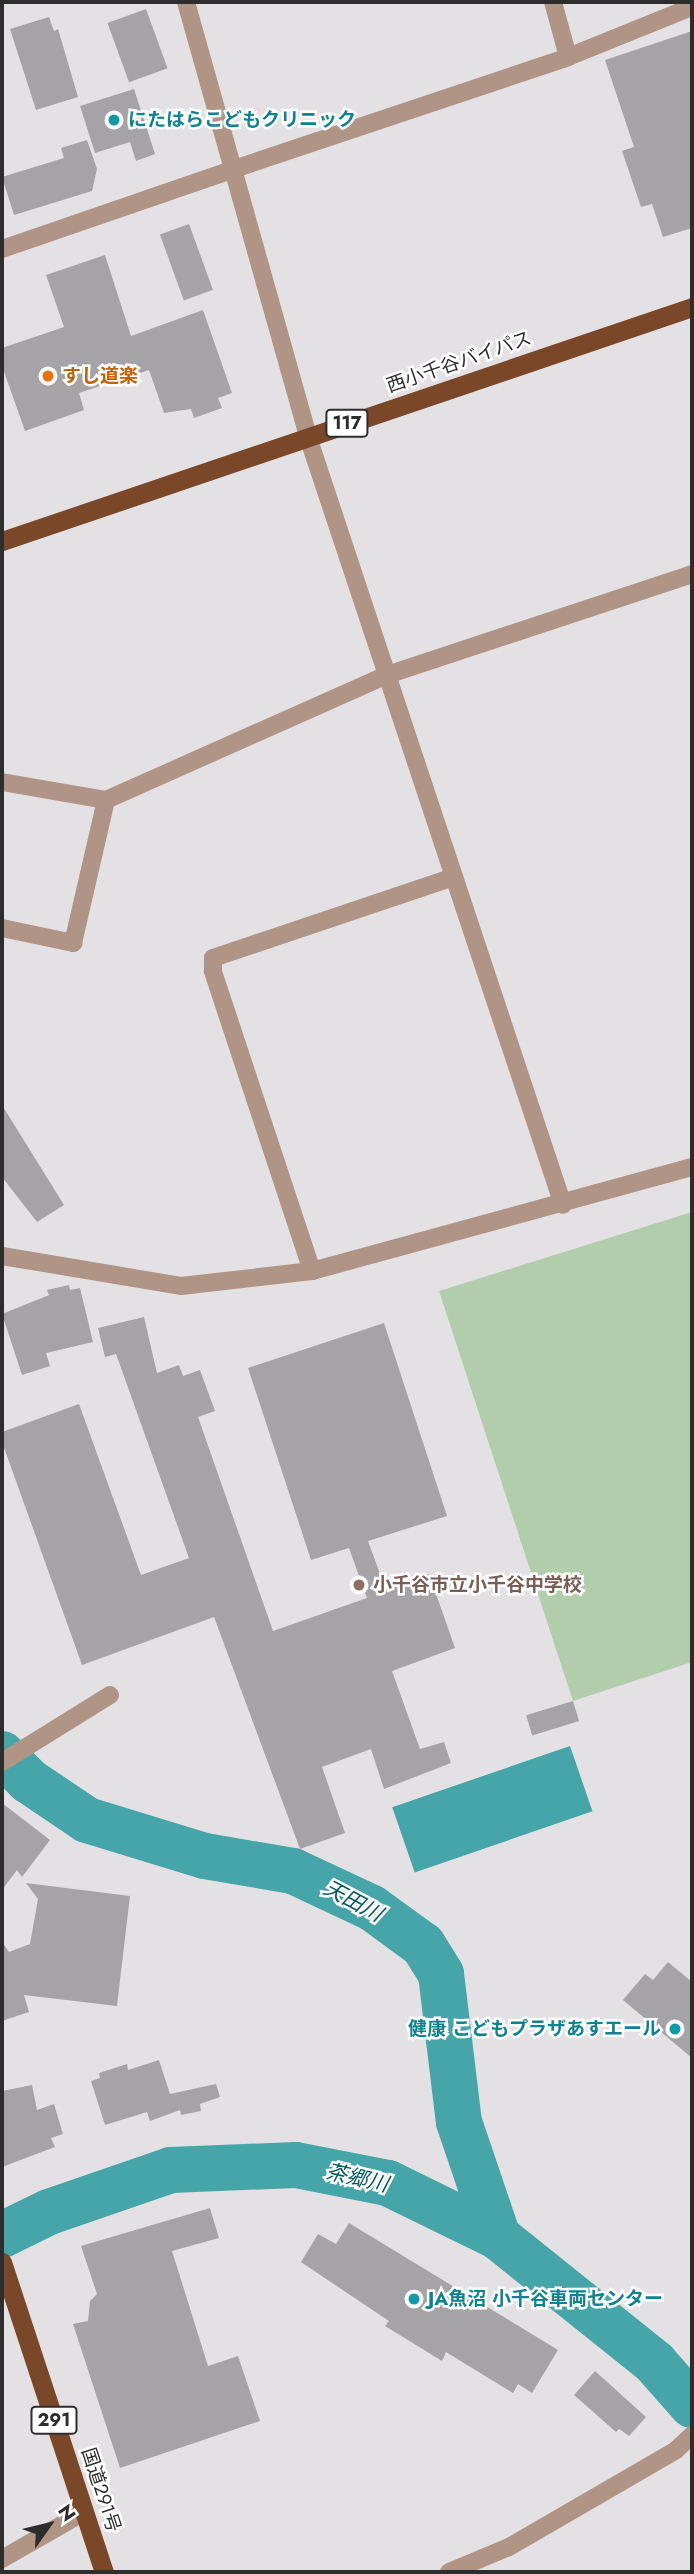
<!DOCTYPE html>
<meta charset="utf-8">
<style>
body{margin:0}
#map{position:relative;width:694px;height:2574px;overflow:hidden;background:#e4e1e5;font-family:Jost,"Noto Sans JP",sans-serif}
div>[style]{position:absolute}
.green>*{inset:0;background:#b1cdac}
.water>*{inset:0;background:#45a5a8;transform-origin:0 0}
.river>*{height:46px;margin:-23px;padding:0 23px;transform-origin:23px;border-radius:23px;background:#45a5a8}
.building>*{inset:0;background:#a6a3a7;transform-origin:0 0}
.minor>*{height:18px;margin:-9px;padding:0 9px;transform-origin:9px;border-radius:9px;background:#b09485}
.tertiary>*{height:18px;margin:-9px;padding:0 9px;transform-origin:9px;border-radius:9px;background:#b09485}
.trunk>*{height:19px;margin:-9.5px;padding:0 9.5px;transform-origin:9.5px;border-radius:9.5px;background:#7a4828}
.dots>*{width:19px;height:19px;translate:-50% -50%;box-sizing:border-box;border:4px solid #fff;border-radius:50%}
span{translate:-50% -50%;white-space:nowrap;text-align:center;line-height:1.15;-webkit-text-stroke:5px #fff;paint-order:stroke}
.shield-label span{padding:2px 5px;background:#fff;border:2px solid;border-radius:5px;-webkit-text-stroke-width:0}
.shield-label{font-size:18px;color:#2e2d2e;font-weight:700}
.culture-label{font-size:19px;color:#0d838f;font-weight:700}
.left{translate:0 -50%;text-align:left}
.right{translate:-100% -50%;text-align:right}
.street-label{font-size:19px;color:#2e2d2e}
.food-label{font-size:19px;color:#c56008;font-weight:700}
.education-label{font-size:19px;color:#785e54;font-weight:700}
.water-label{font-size:21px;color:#035a5d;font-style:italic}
.frame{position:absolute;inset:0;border:4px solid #2e2d2e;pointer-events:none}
.north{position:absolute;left:14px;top:2490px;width:70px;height:70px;-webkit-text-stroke:5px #fff;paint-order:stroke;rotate:56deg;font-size:19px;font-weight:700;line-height:28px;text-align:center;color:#2e2d2e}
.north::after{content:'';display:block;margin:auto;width:24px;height:32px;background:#2e2d2e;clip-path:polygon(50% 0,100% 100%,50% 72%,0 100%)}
</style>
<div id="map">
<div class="green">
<div style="clip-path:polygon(692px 1212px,692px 1662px,573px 1701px,439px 1291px)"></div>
</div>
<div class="water">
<div style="left:570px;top:1746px;width:69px;height:188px;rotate:71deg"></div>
</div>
<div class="river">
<div style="left:2px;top:1754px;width:38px;rotate:45deg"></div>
<div style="left:29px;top:1781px;width:70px;rotate:33.9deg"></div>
<div style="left:87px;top:1820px;width:123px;rotate:17deg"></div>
<div style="left:205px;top:1856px;width:89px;rotate:9.7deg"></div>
<div style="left:293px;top:1871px;width:87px;rotate:25.1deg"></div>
<div style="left:372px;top:1908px;width:63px;rotate:36deg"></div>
<div style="left:423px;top:1945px;width:34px;rotate:58deg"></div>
<div style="left:441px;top:1974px;width:149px;rotate:83.1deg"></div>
<div style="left:459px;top:2122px;width:121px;rotate:71.3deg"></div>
<div style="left:2px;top:2235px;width:52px;rotate:-26.1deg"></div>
<div style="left:49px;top:2212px;width:129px;rotate:-19deg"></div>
<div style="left:171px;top:2170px;width:125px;rotate:-2.3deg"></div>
<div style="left:296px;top:2165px;width:94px;rotate:11.1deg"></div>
<div style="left:388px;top:2183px;width:123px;rotate:26.1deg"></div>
<div style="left:498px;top:2237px;width:201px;rotate:38.7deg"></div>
<div style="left:655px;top:2363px;width:56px;rotate:48.6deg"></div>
</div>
<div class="building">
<div style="left:146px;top:9px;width:63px;height:41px;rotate:70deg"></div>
<div style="clip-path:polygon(49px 17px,54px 31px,58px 29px,78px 97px,36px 110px,10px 29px)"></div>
<div style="clip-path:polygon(692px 31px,692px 228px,663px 237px,652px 204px,641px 207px,622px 151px,634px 147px,605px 60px)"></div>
<div style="clip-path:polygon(134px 89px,155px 154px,136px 161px,130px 142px,95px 153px,80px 106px)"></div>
<div style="clip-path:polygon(87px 140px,97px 169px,92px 191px,14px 215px,2px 177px,64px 158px,61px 148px)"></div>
<div style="left:189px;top:224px;width:70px;height:31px;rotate:70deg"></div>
<div style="clip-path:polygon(105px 255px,131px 336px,203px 310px,232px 393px,218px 398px,222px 408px,194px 418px,191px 409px,164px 413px,149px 370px,79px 393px,84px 410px,25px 431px,2px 366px,2px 348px,64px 327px,46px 275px)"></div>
<div style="clip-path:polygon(2px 1105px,64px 1205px,37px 1222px,2px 1177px)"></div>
<div style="clip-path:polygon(69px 1285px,70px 1290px,80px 1288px,93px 1342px,46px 1353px,50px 1366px,22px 1375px,2px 1314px,49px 1295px,47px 1290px)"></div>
<div style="clip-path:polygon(144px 1317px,157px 1373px,179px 1365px,183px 1376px,200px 1370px,215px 1411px,198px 1417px,273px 1631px,367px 1598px,349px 1548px,311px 1560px,248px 1368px,384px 1323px,447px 1516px,368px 1541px,386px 1590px,429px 1574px,455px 1648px,392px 1671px,420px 1749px,444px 1742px,451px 1763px,384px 1789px,371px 1749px,322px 1767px,345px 1833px,300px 1849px,214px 1617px,82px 1665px,2px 1442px,2px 1432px,79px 1404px,141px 1575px,189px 1558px,116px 1354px,105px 1357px,98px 1328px)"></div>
<div style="left:573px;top:1701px;width:21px;height:49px;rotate:73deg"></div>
<div style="clip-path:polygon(2px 1803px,50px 1840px,22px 1877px,17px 1870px,2px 1890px)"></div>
<div style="clip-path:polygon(26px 1883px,130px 1896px,117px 2006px,24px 1995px,29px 2012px,2px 2021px,2px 1942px,9px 1952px,30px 1944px,38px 1899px)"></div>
<div style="clip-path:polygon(668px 1962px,692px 1982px,692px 2058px,623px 2000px,645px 1974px,653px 1980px)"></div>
<div style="clip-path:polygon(159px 2060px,170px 2094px,216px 2084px,220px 2097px,200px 2104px,201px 2111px,181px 2115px,180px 2110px,150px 2121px,147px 2112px,105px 2125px,91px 2081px,100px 2078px,99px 2073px,127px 2064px,128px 2070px)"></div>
<div style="clip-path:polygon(32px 2085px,37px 2110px,54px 2104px,63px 2134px,51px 2138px,55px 2147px,2px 2167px,2px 2091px)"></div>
<div style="clip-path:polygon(210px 2208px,219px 2238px,172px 2251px,208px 2366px,238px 2356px,260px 2421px,120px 2468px,73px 2324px,88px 2321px,90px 2301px,97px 2294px,81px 2246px)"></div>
<div style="clip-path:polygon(349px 2223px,558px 2350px,532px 2393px,518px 2384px,513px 2393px,446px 2352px,442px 2361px,385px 2326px,389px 2321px,301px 2262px,318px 2234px,336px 2244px)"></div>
<div style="clip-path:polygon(595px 2371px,646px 2417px,629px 2436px,619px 2429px,616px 2432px,574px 2395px)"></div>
</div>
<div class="minor">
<div style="left:553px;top:2px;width:57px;rotate:74.7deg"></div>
<div style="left:2px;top:249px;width:242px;rotate:-19deg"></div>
<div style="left:2px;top:782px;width:106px;rotate:9.8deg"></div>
<div style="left:106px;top:800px;width:308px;rotate:-24deg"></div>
<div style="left:387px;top:675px;width:321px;rotate:-18.3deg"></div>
<div style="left:2px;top:928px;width:73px;rotate:11.9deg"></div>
<div style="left:73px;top:943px;width:147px;rotate:-77deg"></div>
<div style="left:2px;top:1256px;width:181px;rotate:9.5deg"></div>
<div style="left:181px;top:1286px;width:132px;rotate:-6.5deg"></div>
<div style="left:312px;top:1271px;width:394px;rotate:-15.3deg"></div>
<div style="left:312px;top:1271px;width:316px;rotate:-108.3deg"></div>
<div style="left:213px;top:971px;width:13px;rotate:-90deg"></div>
<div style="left:213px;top:958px;width:254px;rotate:-18.6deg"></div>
<div style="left:2px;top:1762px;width:127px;rotate:-31.8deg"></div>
<div style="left:2px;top:2559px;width:95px;rotate:-29.8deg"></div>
<div style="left:449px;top:2572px;width:65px;rotate:-22.6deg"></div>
<div style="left:509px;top:2547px;width:193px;rotate:-30.1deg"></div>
<div style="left:676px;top:2450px;width:22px;rotate:-43deg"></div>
</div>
<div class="tertiary">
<div style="left:186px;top:2px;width:452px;rotate:74.3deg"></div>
<div style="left:308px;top:437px;width:809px;rotate:71.63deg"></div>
<div style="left:231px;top:170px;width:355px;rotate:-18.5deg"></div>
<div style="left:568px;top:57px;width:134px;rotate:-22deg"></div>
</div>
<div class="trunk">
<div style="left:2px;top:541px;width:729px;rotate:-18.73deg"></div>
<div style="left:2px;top:2262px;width:326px;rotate:71.8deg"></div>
</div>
<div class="dots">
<div style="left:114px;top:120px;background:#0f9aa8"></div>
<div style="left:48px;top:376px;background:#e8710a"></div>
<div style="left:359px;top:1585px;background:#8d6e63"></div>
<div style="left:675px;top:2029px;background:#0f9aa8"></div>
<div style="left:414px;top:2299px;background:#0f9aa8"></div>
</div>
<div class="shield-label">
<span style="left:347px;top:423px">117</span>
<span style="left:54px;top:2420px">291</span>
</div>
<div class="culture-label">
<span class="left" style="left:128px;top:120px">にたはらこどもクリニック</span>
<span class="right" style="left:661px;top:2029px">健康 こどもプラザあすエール</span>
<span class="left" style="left:428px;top:2299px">JA魚沼 小千谷車両センター</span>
</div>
<div class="street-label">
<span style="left:459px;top:362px;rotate:-19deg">西小千谷バイパス</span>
<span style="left:101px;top:2490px;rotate:72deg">国道291号</span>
</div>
<div class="food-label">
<span class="left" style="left:62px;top:376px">すし道楽</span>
</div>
<div class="education-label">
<span class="left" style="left:373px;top:1585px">小千谷市立小千谷中学校</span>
</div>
<div class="water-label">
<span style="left:353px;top:1901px;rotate:28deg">天田川</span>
<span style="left:357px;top:2178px;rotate:13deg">茶郷川</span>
</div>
<div class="frame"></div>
<div class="north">N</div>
</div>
